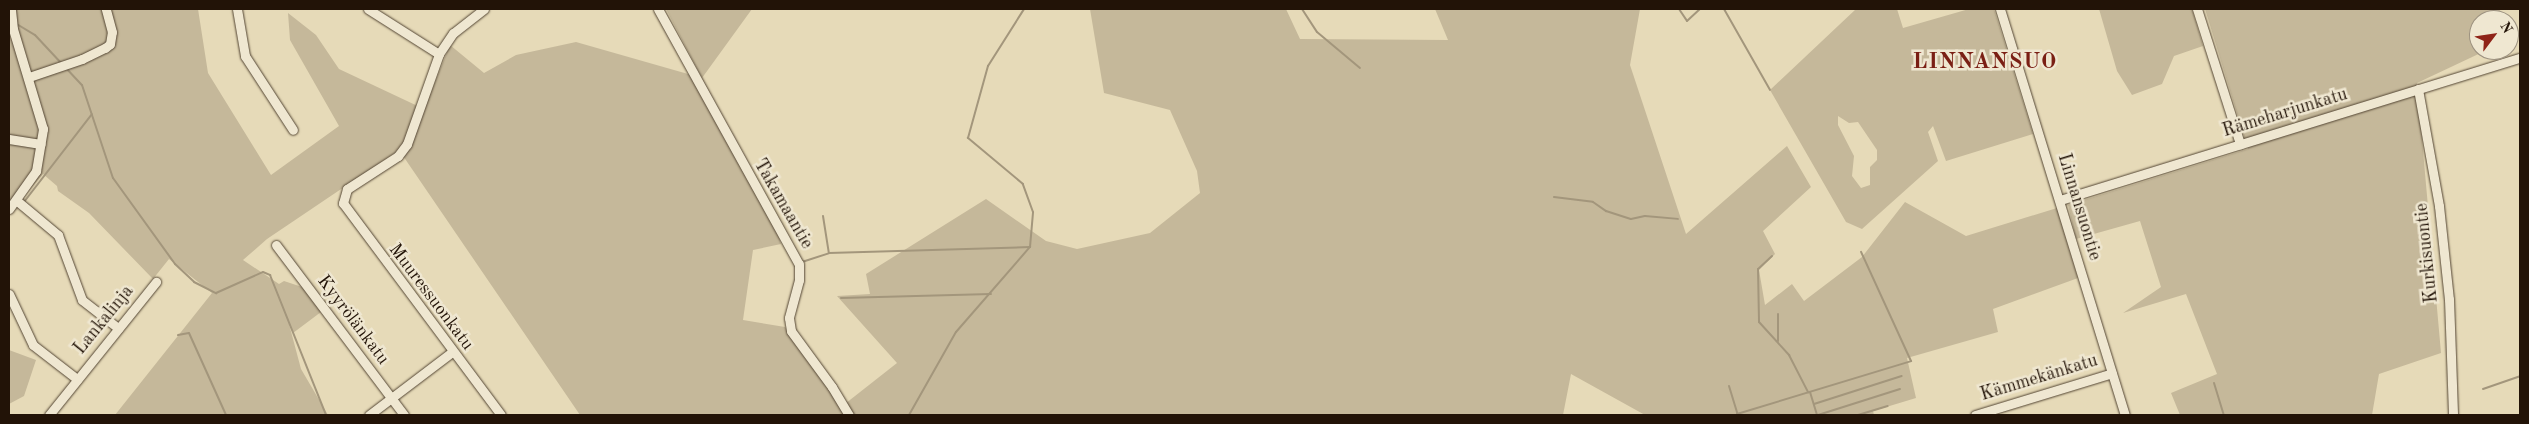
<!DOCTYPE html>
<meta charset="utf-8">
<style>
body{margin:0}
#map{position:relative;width:2529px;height:424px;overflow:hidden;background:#e6dab8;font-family:"Old Standard TT",serif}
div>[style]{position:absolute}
.green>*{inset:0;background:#c5b89a}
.stream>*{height:2px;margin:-1px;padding:0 1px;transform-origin:1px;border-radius:1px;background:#a3967c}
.roads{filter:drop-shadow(0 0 1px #534533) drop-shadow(0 0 1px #534533)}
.minor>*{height:9px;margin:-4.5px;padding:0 4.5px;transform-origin:4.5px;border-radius:4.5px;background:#efe7d1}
span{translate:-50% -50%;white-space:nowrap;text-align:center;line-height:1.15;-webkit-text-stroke:5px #efe7d1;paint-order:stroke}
.street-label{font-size:18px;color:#221307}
.district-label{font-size:22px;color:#7a1f14;font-weight:700;letter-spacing:1px}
.frame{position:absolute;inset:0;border:10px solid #221307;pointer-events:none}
.north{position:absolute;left:2469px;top:10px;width:50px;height:50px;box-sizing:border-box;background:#efe7d1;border:1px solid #9d9280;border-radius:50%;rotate:59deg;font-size:14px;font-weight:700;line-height:20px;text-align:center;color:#221307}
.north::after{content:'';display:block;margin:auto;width:18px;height:22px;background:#8f2418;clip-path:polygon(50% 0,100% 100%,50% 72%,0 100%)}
</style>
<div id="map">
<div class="green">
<div style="clip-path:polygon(9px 9px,198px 9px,208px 73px,271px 175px,339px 126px,290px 40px,288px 13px,316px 35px,339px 69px,424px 109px,450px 45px,484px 73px,516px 55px,576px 42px,702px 78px,666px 9px,752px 9px,702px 78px,769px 205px,781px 244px,753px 250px,743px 320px,785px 327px,841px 407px,897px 363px,837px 296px,870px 294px,866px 274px,986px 199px,1046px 241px,1077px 249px,1150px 233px,1200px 193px,1197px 171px,1170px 110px,1104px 93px,1090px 9px,1286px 9px,1300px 39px,1448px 40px,1435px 9px,1640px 9px,1630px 65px,1686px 234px,1787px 146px,1811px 187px,1763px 231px,1775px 254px,1759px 270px,1765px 305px,1792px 284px,1804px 301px,1862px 257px,1905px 202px,1966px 236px,2057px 208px,2078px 278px,1993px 309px,1998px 332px,1907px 358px,1916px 398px,1873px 411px,1874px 415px,1645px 415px,1571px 374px,1563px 415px,580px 415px,399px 150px,267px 239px,243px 260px,279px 284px,284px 281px,302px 287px,321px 312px,293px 333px,289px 324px,301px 369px,328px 415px,115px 415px,212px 293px,169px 259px,153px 279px,89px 213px,58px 191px,57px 186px,43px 174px,9px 213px)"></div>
<div style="clip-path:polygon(evenodd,1856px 9px,1897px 9px,1903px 28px,1969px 9px,1994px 9px,2033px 134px,1946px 161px,1933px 126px,1928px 132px,1938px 161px,1862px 229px,1846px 222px,1770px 90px,1856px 9px,1838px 116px,1849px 123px,1858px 122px,1877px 150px,1877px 160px,1870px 167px,1870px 185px,1861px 188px,1852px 176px,1854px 156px,1838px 125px,1838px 116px)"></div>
<div style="clip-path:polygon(2099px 9px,2192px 9px,2203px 46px,2174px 56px,2162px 84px,2132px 95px,2117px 71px)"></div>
<div style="clip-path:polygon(2205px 9px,2500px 9px,2499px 20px,2479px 20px,2479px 50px,2487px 50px,2417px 83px,2441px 353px,2379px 374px,2372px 415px,2180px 415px,2171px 393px,2217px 374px,2186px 294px,2123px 313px,2161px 287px,2140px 221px,2076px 239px,2068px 205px,2248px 149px)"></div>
<div style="clip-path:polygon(9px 350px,36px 360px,24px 396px,9px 404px)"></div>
</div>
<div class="stream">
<div style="left:1302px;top:9px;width:27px;rotate:57deg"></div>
<div style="left:1317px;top:32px;width:56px;rotate:39.9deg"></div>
<div style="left:1679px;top:9px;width:14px;rotate:56deg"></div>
<div style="left:1687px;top:21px;width:18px;rotate:-43deg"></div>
<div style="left:1724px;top:9px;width:93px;rotate:60.4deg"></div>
<div style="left:15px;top:23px;width:23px;rotate:31deg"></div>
<div style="left:35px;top:35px;width:40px;rotate:47deg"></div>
<div style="left:65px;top:67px;width:25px;rotate:47deg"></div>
<div style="left:82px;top:85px;width:98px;rotate:71.6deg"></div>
<div style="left:113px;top:178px;width:106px;rotate:54.2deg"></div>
<div style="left:175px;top:264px;width:26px;rotate:43deg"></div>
<div style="left:194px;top:282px;width:25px;rotate:27deg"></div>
<div style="left:216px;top:293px;width:51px;rotate:-24.1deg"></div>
<div style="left:263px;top:272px;width:8px;rotate:23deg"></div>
<div style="left:270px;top:275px;width:151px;rotate:68.2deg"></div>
<div style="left:1554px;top:197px;width:39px;rotate:7deg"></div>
<div style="left:1593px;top:202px;width:16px;rotate:35deg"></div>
<div style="left:1606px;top:211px;width:26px;rotate:18deg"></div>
<div style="left:1631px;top:219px;width:14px;rotate:-12deg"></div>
<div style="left:1645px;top:216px;width:33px;rotate:5deg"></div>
<div style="left:24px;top:202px;width:111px;rotate:-52.3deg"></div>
<div style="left:823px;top:216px;width:37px;rotate:81deg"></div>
<div style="left:1772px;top:256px;width:19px;rotate:137deg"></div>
<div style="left:1758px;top:269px;width:53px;rotate:88.9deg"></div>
<div style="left:1759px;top:322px;width:45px;rotate:47.7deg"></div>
<div style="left:1789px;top:355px;width:42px;rotate:62.8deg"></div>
<div style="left:802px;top:262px;width:28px;rotate:-18deg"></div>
<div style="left:829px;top:253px;width:201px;rotate:-1.7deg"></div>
<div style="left:841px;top:298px;width:150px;rotate:-1.5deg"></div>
<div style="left:178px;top:335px;width:11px;rotate:-10deg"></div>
<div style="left:189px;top:333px;width:90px;rotate:65.7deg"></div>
<div style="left:1778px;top:341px;width:27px;rotate:-90deg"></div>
<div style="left:2214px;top:383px;width:34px;rotate:73deg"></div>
<div style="left:1729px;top:386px;width:30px;rotate:73deg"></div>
<div style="left:2483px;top:389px;width:39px;rotate:-19deg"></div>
<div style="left:1810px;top:392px;width:24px;rotate:73deg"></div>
<div style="left:1814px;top:404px;width:92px;rotate:-17.7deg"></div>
<div style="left:1737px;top:414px;width:182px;rotate:-16.9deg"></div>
<div style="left:1911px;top:361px;width:120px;rotate:-114.6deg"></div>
<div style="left:909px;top:415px;width:95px;rotate:-60.5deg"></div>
<div style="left:956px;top:332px;width:113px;rotate:-49deg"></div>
<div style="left:1030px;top:247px;width:35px;rotate:-85deg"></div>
<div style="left:1033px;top:212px;width:30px;rotate:-110deg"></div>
<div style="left:1023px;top:184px;width:72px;rotate:-140.1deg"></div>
<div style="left:968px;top:138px;width:75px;rotate:-74.5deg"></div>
<div style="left:988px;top:66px;width:67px;rotate:-57.7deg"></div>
<div style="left:1818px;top:415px;width:86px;rotate:-17.6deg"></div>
<div style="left:1858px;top:415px;width:31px;rotate:-17deg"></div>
</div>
<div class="roads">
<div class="minor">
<div style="left:237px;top:9px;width:48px;rotate:80.3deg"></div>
<div style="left:245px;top:56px;width:88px;rotate:57deg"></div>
<div style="left:368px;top:9px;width:84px;rotate:32.4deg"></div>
<div style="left:484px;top:9px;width:39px;rotate:142deg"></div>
<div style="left:453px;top:33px;width:25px;rotate:124deg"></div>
<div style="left:439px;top:54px;width:96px;rotate:109.6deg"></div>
<div style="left:407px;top:144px;width:15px;rotate:127deg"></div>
<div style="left:398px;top:156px;width:61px;rotate:147.1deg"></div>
<div style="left:347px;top:189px;width:15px;rotate:106deg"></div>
<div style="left:343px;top:203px;width:264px;rotate:53.3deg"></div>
<div style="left:658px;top:9px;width:291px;rotate:61.1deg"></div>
<div style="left:799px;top:264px;width:16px;rotate:90deg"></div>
<div style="left:799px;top:280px;width:39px;rotate:105deg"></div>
<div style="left:789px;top:318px;width:13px;rotate:81deg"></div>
<div style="left:791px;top:331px;width:69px;rotate:53.8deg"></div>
<div style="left:832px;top:387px;width:33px;rotate:59deg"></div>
<div style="left:2000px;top:9px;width:425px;rotate:72.9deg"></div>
<div style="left:2197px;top:9px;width:142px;rotate:72.3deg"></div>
<div style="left:29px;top:77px;width:56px;rotate:-18.8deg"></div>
<div style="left:82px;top:59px;width:25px;rotate:-26deg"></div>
<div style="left:105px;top:48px;width:6px;rotate:-39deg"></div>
<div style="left:110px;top:44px;width:12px;rotate:-81deg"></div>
<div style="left:112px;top:32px;width:24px;rotate:-105deg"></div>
<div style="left:2418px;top:89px;width:119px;rotate:79.8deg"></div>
<div style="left:2439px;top:206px;width:94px;rotate:83.9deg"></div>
<div style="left:2449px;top:299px;width:116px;rotate:88deg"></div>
<div style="left:9px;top:139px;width:32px;rotate:9deg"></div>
<div style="left:16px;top:200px;width:55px;rotate:39.8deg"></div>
<div style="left:58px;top:235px;width:69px;rotate:69.7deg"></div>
<div style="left:82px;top:300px;width:46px;rotate:37.9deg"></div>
<div style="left:2060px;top:200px;width:481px;rotate:-17.2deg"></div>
<div style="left:9px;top:209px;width:47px;rotate:-54.6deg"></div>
<div style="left:36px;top:171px;width:43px;rotate:-80.5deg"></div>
<div style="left:43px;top:129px;width:104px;rotate:-106.7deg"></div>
<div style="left:13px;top:29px;width:20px;rotate:-96deg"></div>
<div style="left:276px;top:245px;width:213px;rotate:53deg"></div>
<div style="left:9px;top:294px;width:56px;rotate:64.8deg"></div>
<div style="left:33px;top:345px;width:56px;rotate:37.7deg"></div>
<div style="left:49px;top:415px;width:171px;rotate:-51.2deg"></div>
<div style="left:369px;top:415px;width:104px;rotate:-37.2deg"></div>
<div style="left:1975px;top:415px;width:143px;rotate:-17deg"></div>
</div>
</div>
<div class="street-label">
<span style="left:2285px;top:113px;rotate:-17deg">Rämeharjunkatu</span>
<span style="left:783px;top:204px;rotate:60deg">Takamaantie</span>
<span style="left:2079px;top:207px;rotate:73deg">Linnansuontie</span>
<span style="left:2427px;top:253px;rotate:-96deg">Kurkisuontie</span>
<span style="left:431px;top:297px;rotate:53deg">Muuressuonkatu</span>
<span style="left:104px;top:320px;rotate:-51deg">Lankalinja</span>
<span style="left:353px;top:320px;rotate:53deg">Kyyrölänkatu</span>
<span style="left:2039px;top:378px;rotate:-17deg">Kämmekänkatu</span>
</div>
<div class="district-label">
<span style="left:1985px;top:63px">LINNANSUO</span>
</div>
<div class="frame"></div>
<div class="north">N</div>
</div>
